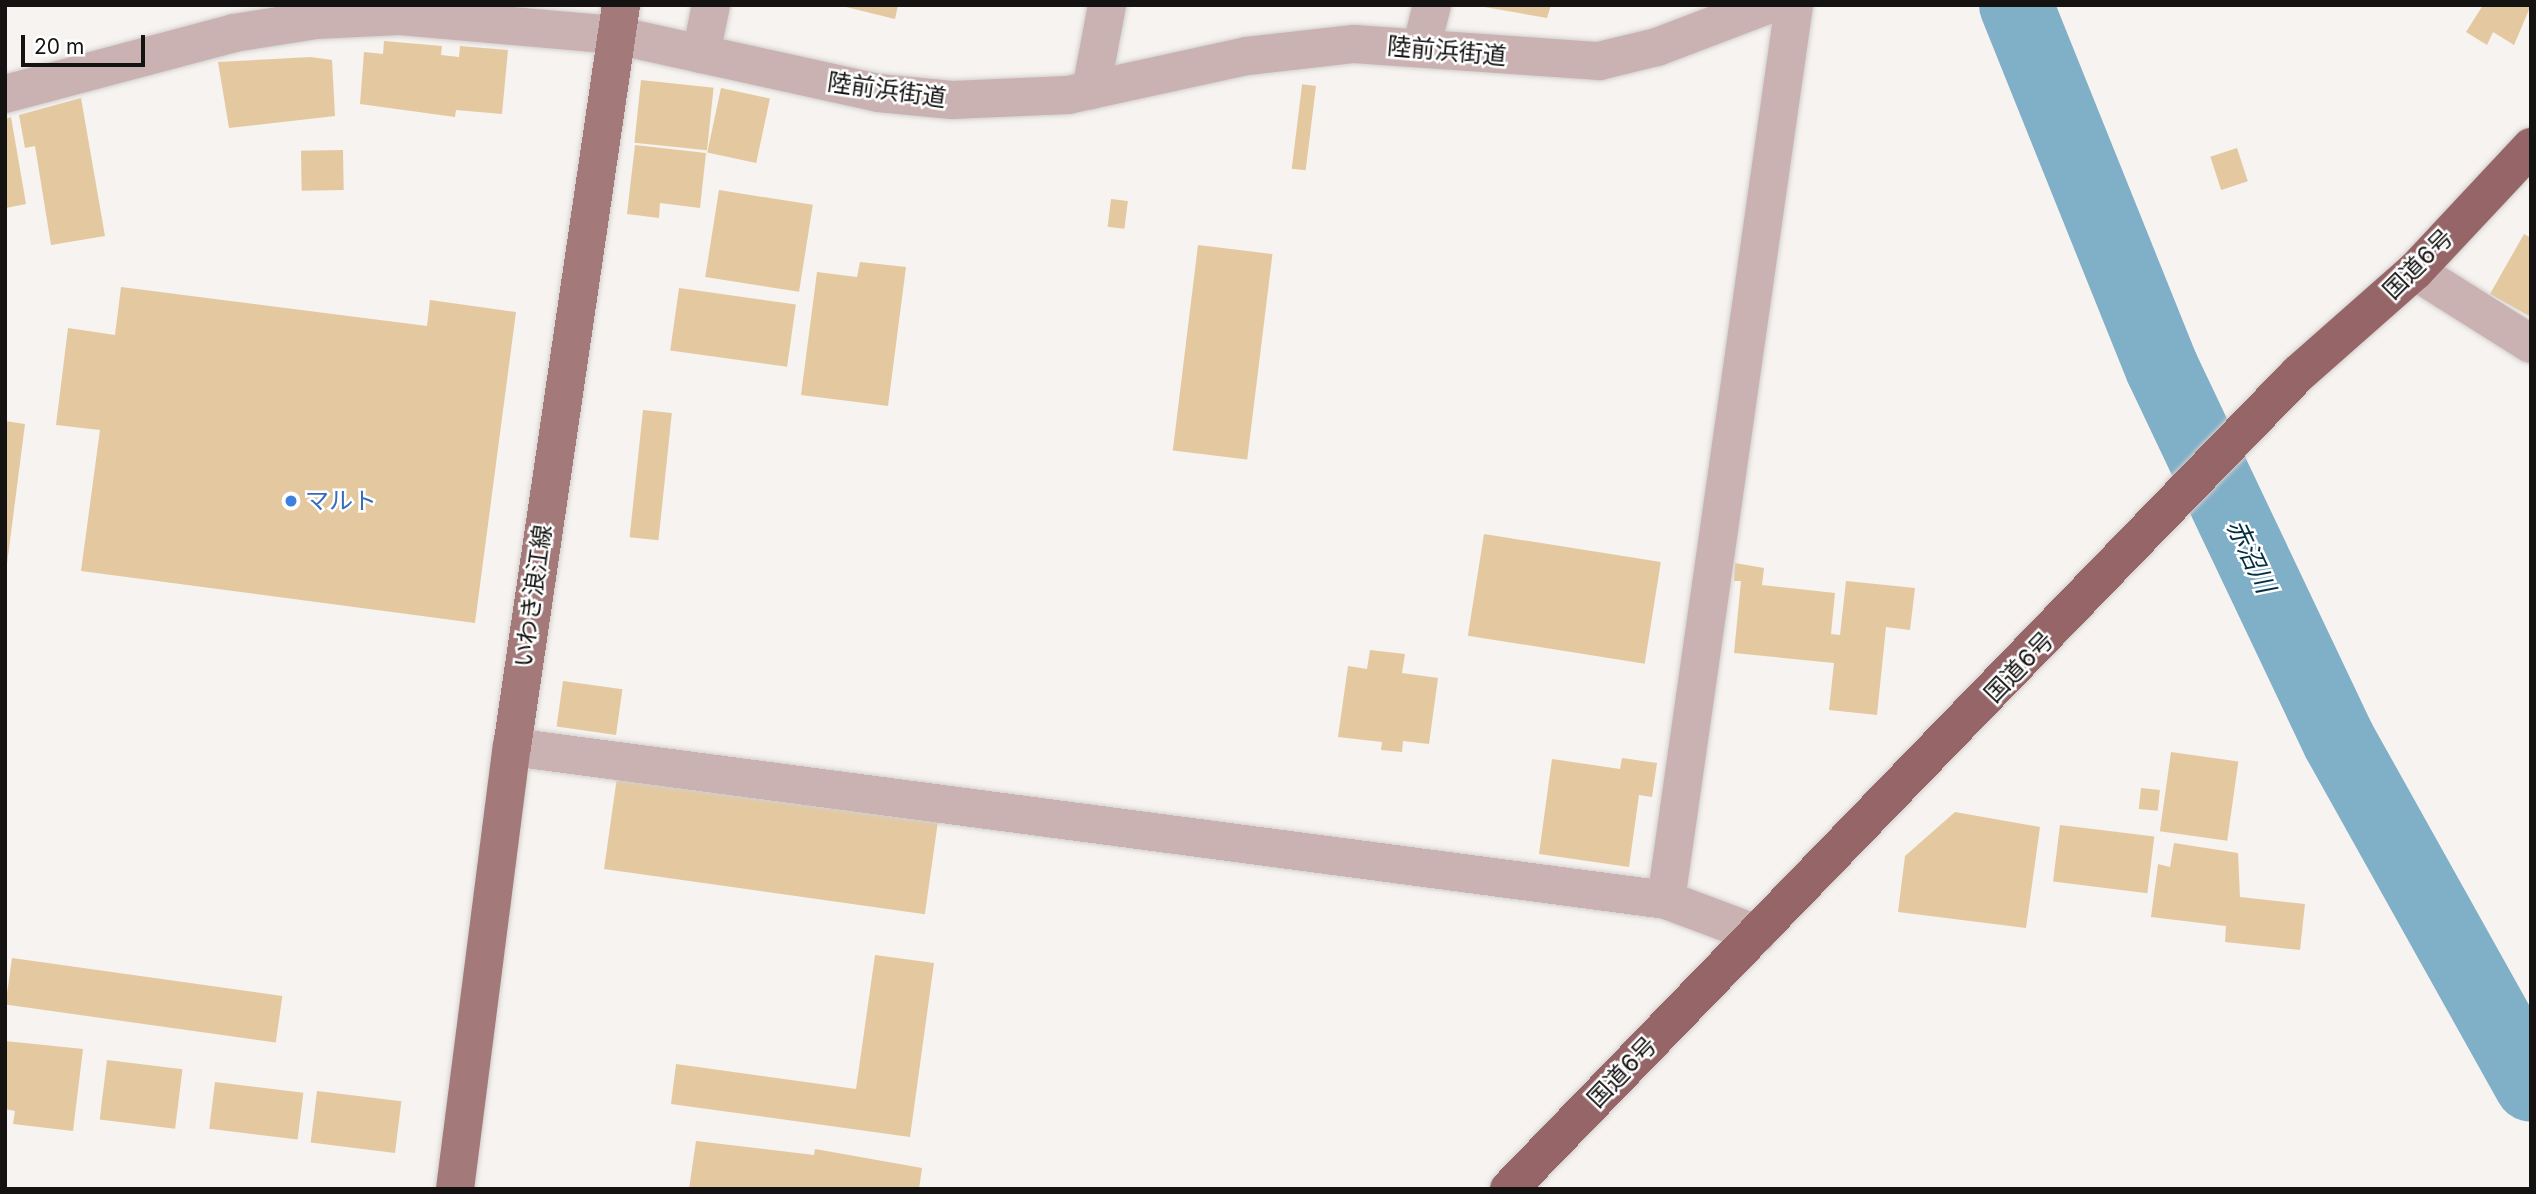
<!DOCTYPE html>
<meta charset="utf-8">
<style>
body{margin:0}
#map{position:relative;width:2536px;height:1194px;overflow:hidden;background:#f6f3f0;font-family:Inter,"Noto Sans JP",sans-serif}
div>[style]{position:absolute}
.river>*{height:74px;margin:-37px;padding:0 37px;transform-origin:37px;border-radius:37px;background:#80afc8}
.building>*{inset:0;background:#e4c9a0;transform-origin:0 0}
.roads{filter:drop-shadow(0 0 2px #d2cfcc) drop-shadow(0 0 2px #d2cfcc)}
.minor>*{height:38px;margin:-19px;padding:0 19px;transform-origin:19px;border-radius:19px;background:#cab1b2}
.major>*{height:38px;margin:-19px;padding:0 19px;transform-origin:19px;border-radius:19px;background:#a3797a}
.highway>*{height:38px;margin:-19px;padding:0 19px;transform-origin:19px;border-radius:19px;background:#956567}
.dots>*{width:19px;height:19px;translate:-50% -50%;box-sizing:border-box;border:4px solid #fff;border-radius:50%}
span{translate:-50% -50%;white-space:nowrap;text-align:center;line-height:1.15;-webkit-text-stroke:5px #fff;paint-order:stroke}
.street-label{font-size:24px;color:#141312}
.shop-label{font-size:24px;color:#366cbe}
.left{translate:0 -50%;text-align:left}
.water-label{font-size:26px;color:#042e41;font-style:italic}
.frame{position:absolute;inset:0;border:7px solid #141312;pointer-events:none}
.scale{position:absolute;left:21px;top:35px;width:124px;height:32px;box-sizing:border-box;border:4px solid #141312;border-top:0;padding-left:9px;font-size:21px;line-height:24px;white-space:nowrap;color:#141312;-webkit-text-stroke:5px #fff;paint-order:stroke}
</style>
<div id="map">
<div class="river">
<div style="left:2016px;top:5px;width:391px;rotate:68.1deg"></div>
<div style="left:2162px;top:368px;width:411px;rotate:64.6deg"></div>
<div style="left:2338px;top:739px;width:396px;rotate:60.8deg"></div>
</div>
<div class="building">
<div style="clip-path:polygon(838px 5px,898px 5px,895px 19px)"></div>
<div style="clip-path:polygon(1473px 5px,1551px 5px,1547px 18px)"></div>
<div style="clip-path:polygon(2483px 5px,2531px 5px,2514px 45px,2493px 32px,2487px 45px,2466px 32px)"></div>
<div style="clip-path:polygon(384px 41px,442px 46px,441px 55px,459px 57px,460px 46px,508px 50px,502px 114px,456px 110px,455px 117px,360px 104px,364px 52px,383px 54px)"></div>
<div style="clip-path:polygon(311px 57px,332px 60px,335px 116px,229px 128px,218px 62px)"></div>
<div style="left:641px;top:80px;width:73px;height:63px;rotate:6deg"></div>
<div style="left:1316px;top:86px;width:85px;height:14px;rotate:97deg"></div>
<div style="left:721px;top:88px;width:50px;height:66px;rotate:12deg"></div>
<div style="clip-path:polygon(81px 98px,105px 236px,51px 245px,35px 146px,25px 148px,19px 115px)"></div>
<div style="clip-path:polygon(11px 117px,26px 204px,6px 208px,5px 119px)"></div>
<div style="clip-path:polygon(635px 145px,706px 153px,700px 208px,660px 203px,659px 218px,627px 214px)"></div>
<div style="left:2237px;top:148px;width:35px;height:28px;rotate:72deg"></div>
<div style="left:343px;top:150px;width:40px;height:42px;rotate:89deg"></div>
<div style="left:719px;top:190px;width:95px;height:88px;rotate:9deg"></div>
<div style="left:1111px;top:199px;width:17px;height:28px;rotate:7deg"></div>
<div style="clip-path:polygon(2524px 234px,2531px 238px,2531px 317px,2490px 294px)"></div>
<div style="left:1198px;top:245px;width:75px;height:207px;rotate:7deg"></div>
<div style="clip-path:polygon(860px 262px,906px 267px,888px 406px,801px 395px,817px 272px,857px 277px)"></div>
<div style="clip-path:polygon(121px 287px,427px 326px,430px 300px,516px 312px,475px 623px,81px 571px,100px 430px,56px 425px,68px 328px,115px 335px)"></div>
<div style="left:679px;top:288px;width:118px;height:63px;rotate:8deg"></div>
<div style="left:643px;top:410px;width:29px;height:128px;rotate:6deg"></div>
<div style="clip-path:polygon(5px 421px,25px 424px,7px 564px,5px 564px)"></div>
<div style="left:1484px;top:534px;width:179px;height:103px;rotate:9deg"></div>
<div style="clip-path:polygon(1735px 563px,1764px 568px,1762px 585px,1835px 593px,1831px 634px,1840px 635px,1846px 581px,1915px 588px,1910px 630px,1886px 627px,1877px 715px,1829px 710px,1834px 663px,1734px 653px,1741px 581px,1734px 581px)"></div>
<div style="clip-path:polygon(1370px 650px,1405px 654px,1402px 673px,1438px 678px,1429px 744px,1403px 741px,1402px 752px,1381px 750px,1382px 742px,1338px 737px,1348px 666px,1367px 669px)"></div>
<div style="left:563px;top:681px;width:60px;height:46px;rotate:8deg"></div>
<div style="left:2171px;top:752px;width:68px;height:80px;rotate:8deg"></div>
<div style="clip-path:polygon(1622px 758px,1657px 763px,1652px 797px,1639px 795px,1629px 867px,1539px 854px,1552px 759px,1620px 769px)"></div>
<div style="left:617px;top:777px;width:324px;height:93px;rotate:8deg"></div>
<div style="left:2141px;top:788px;width:19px;height:21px;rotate:6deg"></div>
<div style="clip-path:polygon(1955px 812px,2040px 827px,2026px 928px,1898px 912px,1905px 856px)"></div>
<div style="left:2060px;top:825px;width:95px;height:57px;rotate:7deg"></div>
<div style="clip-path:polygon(2174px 843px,2238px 853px,2240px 897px,2305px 904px,2300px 950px,2225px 942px,2226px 926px,2151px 917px,2158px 864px,2170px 867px)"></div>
<div style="clip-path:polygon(875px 955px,934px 963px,910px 1137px,671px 1104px,676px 1064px,856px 1089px)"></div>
<div style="left:12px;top:958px;width:273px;height:47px;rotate:8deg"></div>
<div style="clip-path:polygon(5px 1041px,83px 1049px,73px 1131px,13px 1124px,15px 1111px,5px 1109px)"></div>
<div style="left:107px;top:1060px;width:76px;height:60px;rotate:7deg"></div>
<div style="left:215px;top:1082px;width:89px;height:47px;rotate:7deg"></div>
<div style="left:317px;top:1091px;width:85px;height:52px;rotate:7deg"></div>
<div style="clip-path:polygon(696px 1141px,814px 1155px,815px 1149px,922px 1168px,919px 1189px,689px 1189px)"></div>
</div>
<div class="roads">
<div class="minor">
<div style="left:1422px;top:45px;width:41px;rotate:-76deg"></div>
<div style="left:701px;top:54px;width:50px;rotate:-78.5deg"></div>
<div style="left:1091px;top:90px;width:86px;rotate:-79.3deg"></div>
<div style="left:5px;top:94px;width:237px;rotate:-14.9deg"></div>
<div style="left:234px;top:33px;width:83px;rotate:-9deg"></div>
<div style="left:316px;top:20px;width:83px;rotate:-2.8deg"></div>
<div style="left:399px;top:16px;width:217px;rotate:5deg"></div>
<div style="left:615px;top:35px;width:270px;rotate:12.4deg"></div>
<div style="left:879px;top:93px;width:73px;rotate:5.5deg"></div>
<div style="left:952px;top:100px;width:116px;rotate:-2.5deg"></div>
<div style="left:1068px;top:95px;width:183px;rotate:-12.3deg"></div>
<div style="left:1247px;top:56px;width:108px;rotate:-6.4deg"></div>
<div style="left:1354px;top:44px;width:246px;rotate:4deg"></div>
<div style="left:1599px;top:61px;width:60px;rotate:-13.6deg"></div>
<div style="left:1657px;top:47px;width:118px;rotate:-20.9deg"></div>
<div style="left:2415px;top:271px;width:137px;rotate:32.2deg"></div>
<div style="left:512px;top:747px;width:1164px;rotate:7.55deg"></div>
<div style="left:1666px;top:900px;width:97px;rotate:20.5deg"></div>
<div style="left:1666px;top:900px;width:904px;rotate:-81.86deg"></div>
</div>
<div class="major">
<div style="left:455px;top:1189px;width:446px;rotate:-82.7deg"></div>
<div style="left:512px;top:747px;width:750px;rotate:-81.64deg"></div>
</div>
<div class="highway">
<div style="left:1509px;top:1189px;width:1134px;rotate:-45.93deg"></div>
<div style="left:2298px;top:374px;width:156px;rotate:-41.4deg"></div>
<div style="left:2415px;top:271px;width:170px;rotate:-46.9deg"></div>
</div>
</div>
<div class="dots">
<div style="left:291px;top:501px;background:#3f7fe0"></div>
</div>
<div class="street-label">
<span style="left:1447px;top:51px;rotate:5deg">陸前浜街道</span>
<span style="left:887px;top:90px;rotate:8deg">陸前浜街道</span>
<span style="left:2418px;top:264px;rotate:-45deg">国道6号</span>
<span style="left:533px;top:596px;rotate:-82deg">いわき浪江線</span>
<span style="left:2019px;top:667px;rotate:-46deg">国道6号</span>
<span style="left:1622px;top:1072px;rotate:-46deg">国道6号</span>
</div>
<div class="shop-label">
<span class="left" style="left:305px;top:501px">マルト</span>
</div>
<div class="water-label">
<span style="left:2251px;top:556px;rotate:65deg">赤沼川</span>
</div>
<div class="frame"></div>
<div class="scale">20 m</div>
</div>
